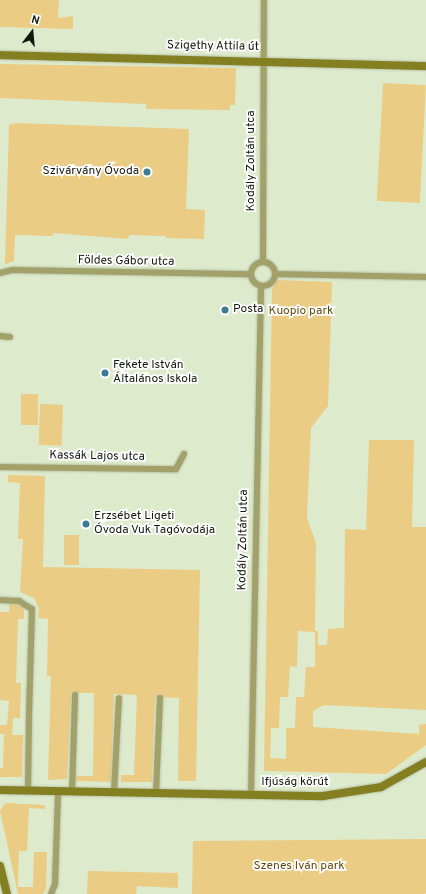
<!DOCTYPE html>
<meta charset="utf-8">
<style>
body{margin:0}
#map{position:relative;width:426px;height:894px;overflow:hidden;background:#deeacc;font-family:Overpass,sans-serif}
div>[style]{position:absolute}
.green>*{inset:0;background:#eacc84;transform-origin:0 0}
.roads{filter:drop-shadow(0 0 1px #b9c4aa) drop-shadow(0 0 1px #b9c4aa)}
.street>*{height:6px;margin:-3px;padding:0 3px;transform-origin:3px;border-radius:3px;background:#a3a16a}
.street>.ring{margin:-3px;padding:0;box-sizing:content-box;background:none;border:6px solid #a3a16a;border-radius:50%}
.secondary>*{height:8px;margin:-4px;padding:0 4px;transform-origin:4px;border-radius:4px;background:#847f21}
.dots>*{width:11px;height:11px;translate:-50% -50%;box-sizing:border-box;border:2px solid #fff;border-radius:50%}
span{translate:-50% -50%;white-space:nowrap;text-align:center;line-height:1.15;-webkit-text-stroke:3.5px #fff;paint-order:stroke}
.street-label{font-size:12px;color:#13180d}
.poi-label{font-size:12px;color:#13180d}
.right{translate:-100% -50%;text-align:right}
.left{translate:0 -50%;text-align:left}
.park-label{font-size:12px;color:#604a0c}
.north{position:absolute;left:12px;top:12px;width:40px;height:40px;-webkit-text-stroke:3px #fff;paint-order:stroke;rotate:16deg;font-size:11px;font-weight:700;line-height:16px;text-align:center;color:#13180d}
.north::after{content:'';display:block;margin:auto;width:14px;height:18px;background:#13180d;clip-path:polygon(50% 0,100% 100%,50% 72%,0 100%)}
</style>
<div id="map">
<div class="green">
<div style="clip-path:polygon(0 0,59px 0,58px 18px,73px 16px,73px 29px,0 27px)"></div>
<div style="clip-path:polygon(0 64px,236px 68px,235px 105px,230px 105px,230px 110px,146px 109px,146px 104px,0 98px)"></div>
<div style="left:383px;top:83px;width:43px;height:118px;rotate:3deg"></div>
<div style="clip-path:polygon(16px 123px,189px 129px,186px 209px,205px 210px,204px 239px,166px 238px,166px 236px,129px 235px,128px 239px,53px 233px,53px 236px,15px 235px,14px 261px,5px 264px,9px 125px)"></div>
<div style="clip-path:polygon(evenodd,276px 280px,332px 282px,328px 406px,311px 428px,307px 518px,316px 543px,315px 631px,318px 631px,318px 645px,327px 645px,328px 629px,344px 628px,345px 529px,366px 530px,369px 440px,414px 440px,412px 527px,426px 527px,426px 710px,324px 705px,313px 711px,313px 727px,419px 734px,419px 725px,426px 724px,426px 745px,386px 774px,264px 771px,272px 290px,276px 280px,298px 631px,315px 632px,315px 667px,306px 667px,304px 697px,296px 697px,295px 728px,286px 728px,286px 759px,270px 758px,271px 728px,279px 728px,280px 697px,288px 697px,290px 666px,297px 667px,298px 631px)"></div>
<div style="left:38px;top:394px;width:31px;height:17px;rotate:90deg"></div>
<div style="left:40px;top:404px;width:23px;height:41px;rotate:2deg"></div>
<div style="clip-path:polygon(8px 475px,45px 476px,43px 567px,200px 570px,196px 781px,178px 781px,179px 698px,155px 697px,152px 782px,121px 782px,121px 775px,134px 775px,137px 695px,114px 694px,111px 782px,76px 781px,76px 776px,93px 776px,94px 693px,71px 693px,67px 779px,48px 780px,51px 676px,47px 676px,48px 619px,38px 618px,39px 609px,34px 598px,20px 592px,23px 539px,18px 539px,20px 483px,8px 482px)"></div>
<div style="left:64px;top:535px;width:15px;height:30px"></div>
<div style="clip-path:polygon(9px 603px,24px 607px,24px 619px,18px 619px,16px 683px,21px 683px,20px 718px,13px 718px,12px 735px,23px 735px,22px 777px,0 777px,0 768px,3px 768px,4px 734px,0 734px,0 725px,7px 725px,9px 701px,0 700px,0 612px,9px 612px)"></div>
<div style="clip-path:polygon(5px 803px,44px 805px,46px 809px,29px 808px,27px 851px,19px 851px,18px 887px,33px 887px,34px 852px,47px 852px,46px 889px,43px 894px,18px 894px,0 811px)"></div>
<div style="clip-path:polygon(426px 839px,426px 893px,424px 894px,192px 894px,193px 841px)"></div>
<div style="clip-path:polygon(88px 871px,178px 873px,178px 888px,137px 886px,136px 894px,87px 894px)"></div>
</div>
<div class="roads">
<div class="street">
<div style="left:263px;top:262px;width:262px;rotate:-89.8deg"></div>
<div class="ring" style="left:251px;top:262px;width:18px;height:18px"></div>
<div style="left:0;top:273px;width:12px;rotate:-14deg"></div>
<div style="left:12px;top:270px;width:239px;rotate:1deg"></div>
<div style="left:275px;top:274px;width:151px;rotate:1.1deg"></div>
<div style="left:0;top:336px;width:10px;rotate:6deg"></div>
<div style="left:0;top:467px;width:176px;rotate:0.7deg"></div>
<div style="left:176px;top:469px;width:17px;rotate:-62deg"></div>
<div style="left:0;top:600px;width:19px;rotate:3deg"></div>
<div style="left:19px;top:601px;width:15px;rotate:32deg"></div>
<div style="left:32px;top:609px;width:107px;rotate:91.6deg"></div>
<div style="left:28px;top:791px;width:72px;rotate:-89.2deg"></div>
<div style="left:72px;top:792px;width:97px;rotate:-88.2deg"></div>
<div style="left:114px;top:792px;width:94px;rotate:-87deg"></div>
<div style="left:156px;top:793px;width:95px;rotate:-87.6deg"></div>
<div style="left:251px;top:795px;width:509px;rotate:-88.87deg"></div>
<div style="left:51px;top:894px;width:11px;rotate:-68deg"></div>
<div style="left:55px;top:884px;width:92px;rotate:-88.1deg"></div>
</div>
<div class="secondary">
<div style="left:0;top:55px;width:426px;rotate:1.5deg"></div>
<div style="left:0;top:790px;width:323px;rotate:1.1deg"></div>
<div style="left:323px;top:796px;width:59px;rotate:-8.8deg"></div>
<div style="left:381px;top:787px;width:51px;rotate:-29.1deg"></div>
<div style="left:0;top:866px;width:29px;rotate:76deg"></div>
</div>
</div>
<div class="dots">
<div style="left:147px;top:172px;background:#3c7b90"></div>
<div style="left:225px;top:310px;background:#3c7b90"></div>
<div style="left:105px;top:373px;background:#3c7b90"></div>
<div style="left:86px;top:524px;background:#3c7b90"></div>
</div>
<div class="street-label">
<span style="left:213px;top:47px;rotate:1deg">Szigethy Attila út</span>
<span style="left:252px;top:161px;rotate:-90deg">Kodály Zoltán utca</span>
<span style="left:126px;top:262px;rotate:1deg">Földes Gábor utca</span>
<span style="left:97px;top:457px;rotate:1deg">Kassák Lajos utca</span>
<span style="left:244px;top:540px;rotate:-89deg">Kodály Zoltán utca</span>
<span style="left:295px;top:783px">Ifjúság körút</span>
</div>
<div class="poi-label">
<span class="right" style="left:139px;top:172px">Szivárvány Óvoda</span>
<span class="left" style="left:233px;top:310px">Posta</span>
<span class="left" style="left:113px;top:373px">Fekete István<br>Általános Iskola</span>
<span class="left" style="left:94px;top:524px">Erzsébet Ligeti<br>Óvoda Vuk Tagóvodája</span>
</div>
<div class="park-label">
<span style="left:301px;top:312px">Kuopio park</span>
<span style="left:299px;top:867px">Szenes Iván park</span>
</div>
<div class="north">N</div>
</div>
